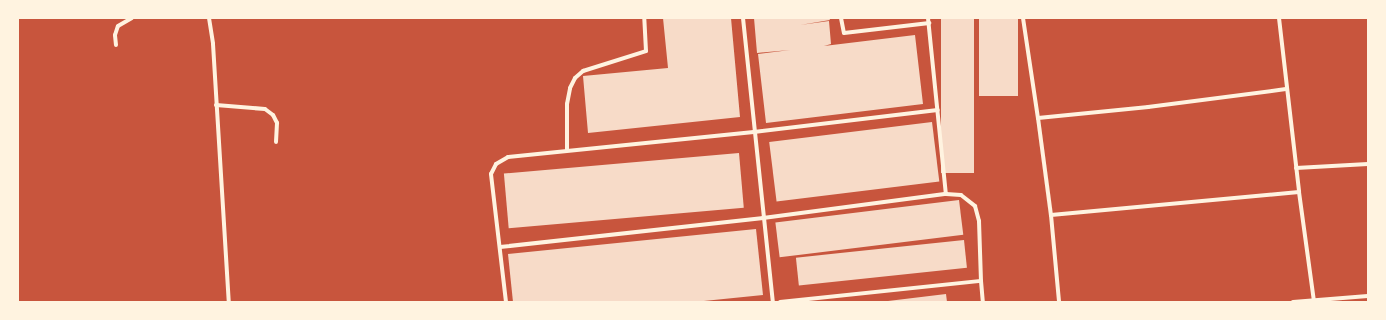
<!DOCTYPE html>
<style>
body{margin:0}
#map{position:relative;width:1386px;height:320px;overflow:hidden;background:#c8553d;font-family:Lato,sans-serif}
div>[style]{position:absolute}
.building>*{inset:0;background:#f7dbc8;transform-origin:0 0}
.minor>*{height:4px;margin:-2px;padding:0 2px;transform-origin:2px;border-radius:2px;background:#fff3e0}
span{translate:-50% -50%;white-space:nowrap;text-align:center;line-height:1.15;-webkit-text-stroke:3px #fff3e0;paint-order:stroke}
.frame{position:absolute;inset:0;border:19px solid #fff3e0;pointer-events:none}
</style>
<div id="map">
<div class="building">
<div style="clip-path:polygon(663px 18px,731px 18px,740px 117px,588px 133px,583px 76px,668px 68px)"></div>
<div style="clip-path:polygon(754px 18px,829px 18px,830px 20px,800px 25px,829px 21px,831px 44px,824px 46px,915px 35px,923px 104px,766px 123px,758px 54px,790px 50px,757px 53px)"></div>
<div style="left:941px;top:18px;width:33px;height:155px"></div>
<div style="left:979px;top:18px;width:39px;height:78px"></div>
<div style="left:932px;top:122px;width:60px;height:164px;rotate:83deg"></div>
<div style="left:739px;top:153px;width:55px;height:236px;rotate:85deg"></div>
<div style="left:959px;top:200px;width:35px;height:185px;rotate:83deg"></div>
<div style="clip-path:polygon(756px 229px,763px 295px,694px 302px,513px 302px,508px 254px)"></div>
<div style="left:964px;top:240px;width:28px;height:169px;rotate:84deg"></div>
<div style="clip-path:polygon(946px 294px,947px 302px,888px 302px,888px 301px)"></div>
</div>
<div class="minor">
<div style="left:209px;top:18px;width:26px;rotate:81deg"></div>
<div style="left:213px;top:44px;width:258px;rotate:86.5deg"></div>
<div style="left:743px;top:18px;width:286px;rotate:84deg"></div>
<div style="left:841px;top:18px;width:15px;rotate:79deg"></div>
<div style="left:844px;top:33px;width:86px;rotate:-6.7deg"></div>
<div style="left:928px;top:18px;width:177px;rotate:84.2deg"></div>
<div style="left:946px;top:194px;width:15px;rotate:4deg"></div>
<div style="left:961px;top:195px;width:18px;rotate:38deg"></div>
<div style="left:975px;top:206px;width:16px;rotate:75deg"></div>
<div style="left:979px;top:221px;width:60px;rotate:88.1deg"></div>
<div style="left:981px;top:281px;width:21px;rotate:85deg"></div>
<div style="left:1023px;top:18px;width:101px;rotate:81.5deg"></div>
<div style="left:1038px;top:118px;width:111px;rotate:-5.7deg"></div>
<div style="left:1148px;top:107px;width:139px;rotate:-7.4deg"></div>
<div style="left:1279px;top:18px;width:175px;rotate:83.4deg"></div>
<div style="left:1299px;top:192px;width:111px;rotate:82.2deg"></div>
<div style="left:116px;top:45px;width:10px;rotate:-96deg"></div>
<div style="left:115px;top:35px;width:9px;rotate:-72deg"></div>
<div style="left:118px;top:26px;width:16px;rotate:-30deg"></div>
<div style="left:216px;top:105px;width:49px;rotate:4.7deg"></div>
<div style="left:265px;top:109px;width:10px;rotate:37deg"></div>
<div style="left:273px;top:115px;width:9px;rotate:63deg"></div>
<div style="left:277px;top:123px;width:19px;rotate:93deg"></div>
<div style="left:1038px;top:118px;width:98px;rotate:82.4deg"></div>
<div style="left:1051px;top:215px;width:87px;rotate:84.7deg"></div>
<div style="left:567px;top:150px;width:46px;rotate:-90deg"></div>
<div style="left:567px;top:104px;width:16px;rotate:-79deg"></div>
<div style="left:570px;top:88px;width:11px;rotate:-63deg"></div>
<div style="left:575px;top:78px;width:11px;rotate:-41deg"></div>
<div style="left:583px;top:71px;width:66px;rotate:-17.6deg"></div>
<div style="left:646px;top:51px;width:33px;rotate:-93deg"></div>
<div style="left:1296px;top:168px;width:72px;rotate:-3.2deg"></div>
<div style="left:1051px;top:215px;width:249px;rotate:-5.3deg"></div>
<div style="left:500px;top:247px;width:265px;rotate:-6.3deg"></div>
<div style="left:763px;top:218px;width:185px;rotate:-7.5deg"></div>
<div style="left:506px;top:302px;width:129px;rotate:-96.7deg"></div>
<div style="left:491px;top:174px;width:11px;rotate:-63deg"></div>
<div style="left:496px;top:164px;width:14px;rotate:-30deg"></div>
<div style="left:508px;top:157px;width:247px;rotate:-5.8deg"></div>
<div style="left:754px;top:132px;width:185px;rotate:-6.8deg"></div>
<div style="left:780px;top:302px;width:202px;rotate:-6deg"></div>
<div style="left:1293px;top:302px;width:75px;rotate:-4.6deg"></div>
</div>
<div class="frame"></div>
</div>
